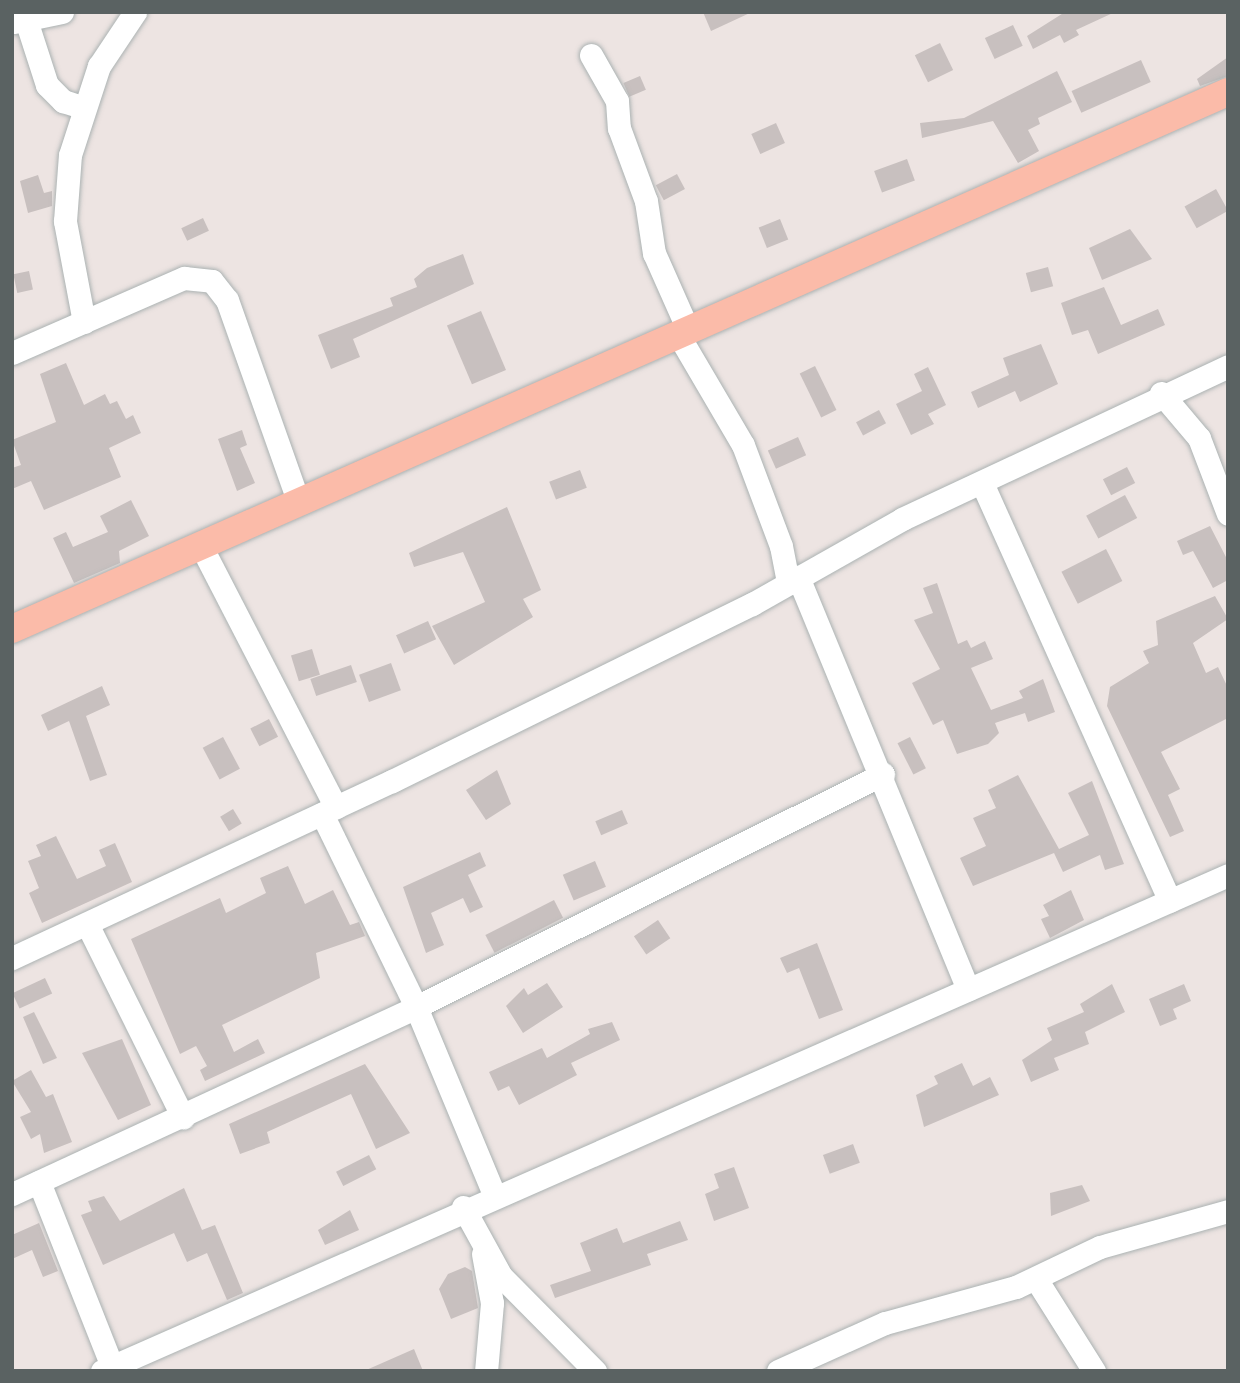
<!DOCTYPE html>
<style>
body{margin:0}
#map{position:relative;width:1240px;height:1383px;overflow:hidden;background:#ede4e2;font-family:Poppins,sans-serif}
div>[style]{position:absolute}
.building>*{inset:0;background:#c8c0bf;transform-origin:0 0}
.roads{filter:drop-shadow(0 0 2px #abb2b2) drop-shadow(0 0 2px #abb2b2)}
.minor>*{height:23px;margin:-11.5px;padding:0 11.5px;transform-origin:11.5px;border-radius:11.5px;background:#fff}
.major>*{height:28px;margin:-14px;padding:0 14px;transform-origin:14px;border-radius:14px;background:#fbbba9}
span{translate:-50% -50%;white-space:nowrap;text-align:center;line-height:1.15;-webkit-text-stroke:7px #fff;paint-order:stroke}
.frame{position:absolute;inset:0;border:14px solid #5a6262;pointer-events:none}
</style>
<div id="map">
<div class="building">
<div style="clip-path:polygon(703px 12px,752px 12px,711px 31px)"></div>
<div style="clip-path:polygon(1065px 12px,1115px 12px,1076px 30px,1079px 35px,1064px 43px,1060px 35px,1033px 49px,1027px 36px)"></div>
<div style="left:1013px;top:25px;width:23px;height:31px;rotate:65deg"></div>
<div style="left:940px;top:43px;width:30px;height:28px;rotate:64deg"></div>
<div style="clip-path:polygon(1228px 57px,1228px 76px,1200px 86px,1197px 79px)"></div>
<div style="left:1141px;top:60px;width:24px;height:76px;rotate:66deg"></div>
<div style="clip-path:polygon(1057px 71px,1072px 102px,1038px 118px,1040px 124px,1028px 130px,1039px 151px,1018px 163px,993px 121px,922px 138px,920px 123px,964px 118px)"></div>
<div style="left:640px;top:76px;width:15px;height:18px;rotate:67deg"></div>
<div style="left:776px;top:123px;width:22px;height:27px;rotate:66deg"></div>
<div style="left:907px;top:159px;width:23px;height:35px;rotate:70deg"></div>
<div style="left:677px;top:174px;width:17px;height:24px;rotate:62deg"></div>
<div style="clip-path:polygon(38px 175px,44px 193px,52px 191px,52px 206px,28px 213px,20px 181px)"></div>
<div style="left:1216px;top:189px;width:25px;height:36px;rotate:61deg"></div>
<div style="left:203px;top:218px;width:14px;height:24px;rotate:65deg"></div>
<div style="left:780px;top:219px;width:22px;height:23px;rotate:68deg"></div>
<div style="clip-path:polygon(1130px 229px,1152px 259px,1102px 280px,1089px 248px)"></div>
<div style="clip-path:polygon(463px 254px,474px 284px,353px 339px,360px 357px,331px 369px,318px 335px,393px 306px,390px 298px,417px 287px,414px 279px,427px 268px)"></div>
<div style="left:1048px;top:267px;width:20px;height:23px;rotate:75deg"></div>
<div style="left:29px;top:271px;width:19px;height:16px;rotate:78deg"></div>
<div style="clip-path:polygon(1104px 287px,1121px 325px,1158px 309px,1165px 325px,1098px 354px,1088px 330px,1072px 335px,1061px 303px)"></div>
<div style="left:481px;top:311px;width:64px;height:37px;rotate:67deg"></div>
<div style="clip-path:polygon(1041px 344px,1058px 384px,1020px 402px,1015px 391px,978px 408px,971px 392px,1009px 375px,1003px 358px)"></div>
<div style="clip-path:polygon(66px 363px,84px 405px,105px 394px,110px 404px,117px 401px,126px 419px,133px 415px,141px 433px,109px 448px,121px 477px,44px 510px,31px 481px,12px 489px,12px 468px,21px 465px,12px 440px,56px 422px,40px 374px)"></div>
<div style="left:815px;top:366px;width:49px;height:17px;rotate:64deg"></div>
<div style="clip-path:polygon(928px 367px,946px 405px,928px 414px,934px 424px,911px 435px,896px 404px,922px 391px,914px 374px)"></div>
<div style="left:879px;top:410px;width:15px;height:26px;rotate:62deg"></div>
<div style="clip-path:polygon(242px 430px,247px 445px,240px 448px,255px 483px,237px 491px,218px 439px)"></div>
<div style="left:798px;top:437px;width:20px;height:33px;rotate:66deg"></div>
<div style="left:1127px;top:467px;width:18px;height:27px;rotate:63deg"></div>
<div style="left:580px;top:470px;width:19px;height:33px;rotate:69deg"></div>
<div style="left:1125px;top:495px;width:26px;height:44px;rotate:62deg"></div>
<div style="clip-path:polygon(131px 500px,149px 536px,119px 551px,120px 563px,74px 583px,53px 538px,66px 532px,73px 547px,108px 532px,100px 516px)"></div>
<div style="clip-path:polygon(507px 507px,541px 590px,523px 599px,533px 617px,454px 665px,432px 626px,485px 602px,463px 552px,414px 567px,409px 553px)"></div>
<div style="clip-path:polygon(1210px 526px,1228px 561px,1228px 580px,1213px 588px,1193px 551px,1183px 555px,1177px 541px)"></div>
<div style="left:1106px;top:549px;width:36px;height:50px;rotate:63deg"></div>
<div style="clip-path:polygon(937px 583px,958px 644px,967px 640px,971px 648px,985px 641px,993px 659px,971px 668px,991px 710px,1023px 698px,1019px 691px,1043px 679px,1055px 712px,1028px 722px,1025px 713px,995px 723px,999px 733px,988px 744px,957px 754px,943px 720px,933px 725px,912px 683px,940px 669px,914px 620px,933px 613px,923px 588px)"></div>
<div style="clip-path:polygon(1215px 596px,1228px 619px,1193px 643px,1206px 673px,1218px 667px,1228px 688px,1228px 718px,1161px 752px,1180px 789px,1168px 795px,1184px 831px,1170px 837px,1107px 706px,1110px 687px,1149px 663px,1143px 651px,1158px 645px,1156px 621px)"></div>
<div style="left:428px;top:621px;width:20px;height:35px;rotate:66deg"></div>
<div style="left:312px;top:649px;width:27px;height:22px;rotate:73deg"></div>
<div style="left:391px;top:663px;width:29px;height:34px;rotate:70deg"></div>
<div style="left:351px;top:665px;width:18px;height:43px;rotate:71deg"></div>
<div style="clip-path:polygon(102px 686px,110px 705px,86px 716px,107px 775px,90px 781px,69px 721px,48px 731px,41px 715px)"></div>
<div style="left:269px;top:719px;width:20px;height:21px;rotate:63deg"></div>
<div style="left:223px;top:737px;width:36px;height:23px;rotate:62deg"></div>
<div style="left:910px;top:737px;width:35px;height:14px;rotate:63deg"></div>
<div style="clip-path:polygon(497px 770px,511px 804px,486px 820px,466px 790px)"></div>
<div style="clip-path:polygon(1018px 775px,1059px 849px,1089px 835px,1068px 793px,1092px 781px,1124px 864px,1105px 870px,1100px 855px,1063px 872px,1054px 853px,973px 886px,960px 858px,986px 846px,973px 818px,996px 808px,988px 790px)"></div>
<div style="left:233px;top:809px;width:17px;height:15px;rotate:59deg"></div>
<div style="left:622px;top:810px;width:15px;height:29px;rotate:67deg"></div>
<div style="clip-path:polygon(56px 836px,77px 879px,106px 866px,99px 850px,115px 843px,132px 882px,42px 923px,29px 893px,39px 888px,28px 861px,41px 856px,36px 845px)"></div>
<div style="clip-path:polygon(480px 852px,486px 866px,468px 875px,483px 907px,470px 913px,463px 898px,431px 913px,444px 945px,426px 953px,403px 887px)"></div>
<div style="left:595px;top:861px;width:28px;height:35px;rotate:67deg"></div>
<div style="clip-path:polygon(288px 866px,305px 904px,333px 890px,350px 925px,359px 922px,365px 936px,316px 953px,320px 978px,222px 1025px,234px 1052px,258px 1039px,265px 1053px,205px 1081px,200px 1070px,207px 1066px,196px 1046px,180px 1054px,131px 939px,220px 898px,226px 913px,266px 893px,260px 878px)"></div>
<div style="clip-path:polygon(1071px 890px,1084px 920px,1050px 938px,1041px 919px,1049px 916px,1043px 905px)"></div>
<div style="left:554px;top:900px;width:20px;height:77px;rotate:63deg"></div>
<div style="left:658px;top:920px;width:22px;height:29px;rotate:56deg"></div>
<div style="clip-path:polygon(817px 943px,843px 1010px,819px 1019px,799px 968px,787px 973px,780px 958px)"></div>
<div style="left:45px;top:978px;width:17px;height:36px;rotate:65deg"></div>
<div style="clip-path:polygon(547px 983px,563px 1007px,523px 1033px,506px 1006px,524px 988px,528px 995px)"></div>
<div style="clip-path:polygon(1112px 984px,1125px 1012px,1085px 1032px,1089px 1044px,1054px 1058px,1059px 1070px,1031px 1082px,1022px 1060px,1052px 1040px,1047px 1028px,1084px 1012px,1080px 1004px)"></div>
<div style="clip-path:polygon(1184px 984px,1191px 1001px,1173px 1009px,1177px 1019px,1160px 1026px,1149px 999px)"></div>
<div style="clip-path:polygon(34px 1012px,57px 1058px,43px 1064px,23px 1017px)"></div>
<div style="clip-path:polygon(612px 1022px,620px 1040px,571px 1063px,577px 1075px,519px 1105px,509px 1086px,498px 1091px,489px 1072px,542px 1048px,547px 1058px,590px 1034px,588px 1029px)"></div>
<div style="clip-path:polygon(122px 1039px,151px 1105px,118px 1120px,82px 1053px)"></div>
<div style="clip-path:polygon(962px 1063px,973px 1086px,990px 1077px,999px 1095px,924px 1127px,916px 1095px,938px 1084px,934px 1076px)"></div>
<div style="clip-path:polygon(365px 1064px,410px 1133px,376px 1149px,351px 1094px,267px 1132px,270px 1143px,240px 1154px,229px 1124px)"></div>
<div style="clip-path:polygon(31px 1070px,46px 1097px,53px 1094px,72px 1142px,44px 1153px,40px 1134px,31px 1139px,20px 1117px,31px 1112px,12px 1081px)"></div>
<div style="left:853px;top:1144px;width:20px;height:32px;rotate:70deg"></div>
<div style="left:369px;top:1155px;width:16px;height:37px;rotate:63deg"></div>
<div style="clip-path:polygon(734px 1167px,749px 1208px,714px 1221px,705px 1194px,719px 1188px,714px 1174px)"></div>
<div style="clip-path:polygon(1082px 1185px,1090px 1201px,1051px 1216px,1050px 1193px)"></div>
<div style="clip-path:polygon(184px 1188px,202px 1230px,215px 1225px,243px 1293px,227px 1300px,207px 1253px,187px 1262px,174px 1233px,103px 1265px,81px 1215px,92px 1211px,88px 1201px,104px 1196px,120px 1221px)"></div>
<div style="clip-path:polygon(350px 1210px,359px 1230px,325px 1245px,318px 1230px)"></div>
<div style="clip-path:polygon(680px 1221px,688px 1240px,647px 1254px,651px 1265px,555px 1298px,550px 1285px,591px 1271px,580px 1243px,617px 1228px,623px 1243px)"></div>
<div style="clip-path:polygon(39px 1223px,58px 1271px,43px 1277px,32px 1250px,12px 1259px,12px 1235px)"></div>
<div style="clip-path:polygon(465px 1267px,472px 1271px,478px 1308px,451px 1319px,439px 1289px,448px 1274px)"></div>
<div style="clip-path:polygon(414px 1349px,423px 1371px,364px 1371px)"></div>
</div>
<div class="roads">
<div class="minor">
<div style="left:26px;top:20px;width:68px;rotate:72.1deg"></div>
<div style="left:47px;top:85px;width:23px;rotate:45deg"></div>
<div style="left:63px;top:101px;width:20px;rotate:18deg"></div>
<div style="left:14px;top:22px;width:49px;rotate:-11.8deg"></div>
<div style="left:591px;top:55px;width:53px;rotate:60.5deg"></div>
<div style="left:617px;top:101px;width:27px;rotate:86deg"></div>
<div style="left:619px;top:128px;width:78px;rotate:69.7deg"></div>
<div style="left:646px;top:201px;width:53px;rotate:81.3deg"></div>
<div style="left:654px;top:253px;width:86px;rotate:66.1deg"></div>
<div style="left:84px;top:322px;width:103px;rotate:-100.7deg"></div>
<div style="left:65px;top:221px;width:66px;rotate:-85.7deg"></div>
<div style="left:70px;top:155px;width:94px;rotate:-72deg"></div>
<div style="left:99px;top:66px;width:65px;rotate:-56.3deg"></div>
<div style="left:679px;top:336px;width:126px;rotate:59.6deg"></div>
<div style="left:743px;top:445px;width:108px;rotate:69.4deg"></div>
<div style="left:781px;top:546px;width:38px;rotate:79deg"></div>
<div style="left:12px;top:353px;width:188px;rotate:-23.6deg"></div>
<div style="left:184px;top:278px;width:28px;rotate:6deg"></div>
<div style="left:212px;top:281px;width:24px;rotate:52deg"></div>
<div style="left:227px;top:300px;width:215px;rotate:70.5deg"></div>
<div style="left:1161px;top:393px;width:59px;rotate:49.8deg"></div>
<div style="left:1199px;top:438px;width:81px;rotate:69.1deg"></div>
<div style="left:982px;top:483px;width:458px;rotate:65.8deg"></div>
<div style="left:201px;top:546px;width:294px;rotate:62.7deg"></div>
<div style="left:798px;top:577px;width:446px;rotate:67.6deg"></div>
<div style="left:322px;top:814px;width:215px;rotate:64deg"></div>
<div style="left:416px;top:1007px;width:203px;rotate:67.4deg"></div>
<div style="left:87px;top:924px;width:216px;rotate:63.6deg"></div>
<div style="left:12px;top:958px;width:419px;rotate:-25deg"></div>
<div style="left:392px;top:781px;width:401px;rotate:-26.2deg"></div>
<div style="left:752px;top:604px;width:172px;rotate:-29.5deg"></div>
<div style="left:902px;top:519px;width:360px;rotate:-25.1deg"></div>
<div style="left:39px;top:1182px;width:198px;rotate:68.4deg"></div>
<div style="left:12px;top:1194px;width:445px;rotate:-24.8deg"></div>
<div style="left:416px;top:1007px;width:522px;rotate:-26.52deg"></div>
<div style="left:463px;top:1207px;width:79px;rotate:61.2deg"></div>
<div style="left:501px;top:1276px;width:134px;rotate:45.3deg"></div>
<div style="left:483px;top:1254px;width:50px;rotate:79.6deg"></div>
<div style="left:492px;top:1303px;width:68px;rotate:95deg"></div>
<div style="left:1036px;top:1279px;width:109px;rotate:57.8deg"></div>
<div style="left:102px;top:1371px;width:1230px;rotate:-23.77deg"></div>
<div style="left:778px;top:1371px;width:117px;rotate:-24.2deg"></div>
<div style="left:885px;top:1323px;width:136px;rotate:-15.4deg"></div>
<div style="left:1016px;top:1287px;width:93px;rotate:-25.5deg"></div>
<div style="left:1100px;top:1247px;width:133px;rotate:-15.7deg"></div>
</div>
<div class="major">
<div style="left:12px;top:629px;width:1329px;rotate:-23.83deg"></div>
</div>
</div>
<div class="frame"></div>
</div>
